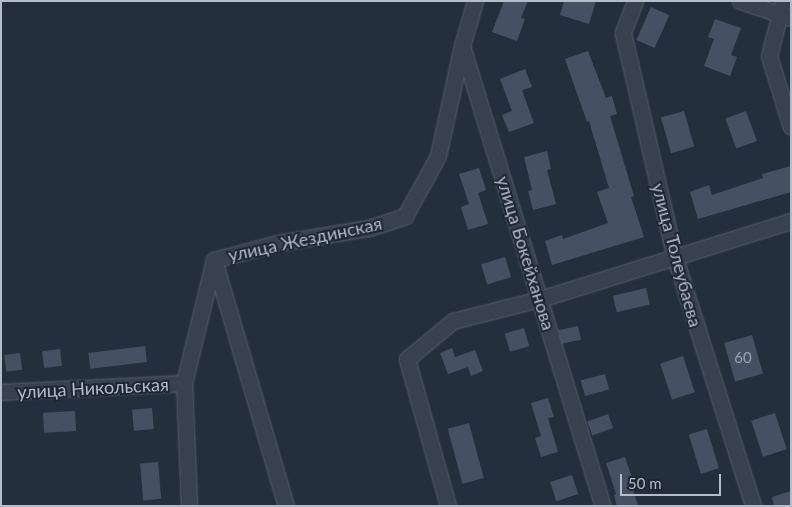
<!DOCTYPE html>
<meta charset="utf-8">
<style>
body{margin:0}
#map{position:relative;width:792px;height:507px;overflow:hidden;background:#242f3e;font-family:Lato,sans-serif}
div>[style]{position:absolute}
.building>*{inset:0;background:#455162;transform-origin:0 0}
.roads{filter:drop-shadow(0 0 1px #565f6c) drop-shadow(0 0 1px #565f6c)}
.minor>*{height:15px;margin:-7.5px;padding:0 7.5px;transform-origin:7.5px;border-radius:7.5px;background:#38414e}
span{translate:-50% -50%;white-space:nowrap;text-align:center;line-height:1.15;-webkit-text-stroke:4px #1d2633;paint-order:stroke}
.number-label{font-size:15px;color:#98a1af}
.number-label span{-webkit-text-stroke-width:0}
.street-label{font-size:18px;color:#b4bcc9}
.frame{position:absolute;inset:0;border:2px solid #b4bcc9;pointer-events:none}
.scale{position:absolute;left:620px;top:474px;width:101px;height:22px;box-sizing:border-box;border:2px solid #b4bcc9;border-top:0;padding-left:6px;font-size:15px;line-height:18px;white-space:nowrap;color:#b4bcc9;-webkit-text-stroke:4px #1d2633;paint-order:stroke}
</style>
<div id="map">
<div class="building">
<div style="clip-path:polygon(504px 1px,528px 1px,521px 18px,525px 19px,517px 41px,492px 32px)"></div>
<div style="clip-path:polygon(564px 1px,596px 1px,589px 24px,560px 15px)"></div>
<div style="left:651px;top:7px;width:20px;height:36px;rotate:24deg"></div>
<div style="clip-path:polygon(715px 19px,741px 28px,731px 55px,737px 57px,730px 76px,704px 66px,714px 39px,708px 37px)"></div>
<div style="clip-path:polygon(588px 51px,606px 98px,612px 96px,617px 114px,610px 116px,634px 196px,631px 197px,644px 237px,552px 265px,545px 241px,562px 235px,563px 239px,608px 223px,597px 192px,609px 188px,589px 121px,587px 122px,565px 59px)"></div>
<div style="clip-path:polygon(525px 69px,532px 87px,522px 90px,534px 123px,509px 132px,502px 115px,512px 111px,500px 79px)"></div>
<div style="left:684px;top:111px;width:37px;height:24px;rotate:74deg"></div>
<div style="left:746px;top:111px;width:32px;height:22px;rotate:70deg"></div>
<div style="clip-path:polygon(547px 151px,551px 169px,547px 170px,556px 204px,533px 210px,528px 191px,532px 190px,524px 157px)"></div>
<div style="clip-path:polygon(791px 166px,791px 192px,698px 219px,690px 192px,709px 185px,712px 195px,763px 178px,762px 174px)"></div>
<div style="clip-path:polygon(479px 168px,486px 190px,478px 193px,488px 224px,468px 230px,461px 207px,469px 204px,459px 174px)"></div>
<div style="left:505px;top:257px;width:21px;height:25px;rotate:73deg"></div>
<div style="left:646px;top:288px;width:17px;height:34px;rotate:77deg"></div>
<div style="left:578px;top:326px;width:14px;height:20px;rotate:78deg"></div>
<div style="left:524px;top:328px;width:19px;height:20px;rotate:74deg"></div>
<div style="left:752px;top:335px;width:40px;height:29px;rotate:74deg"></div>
<div style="left:145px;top:346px;width:16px;height:57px;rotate:83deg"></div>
<div style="clip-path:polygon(452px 348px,455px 357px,475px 350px,483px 371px,471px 376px,468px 367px,448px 374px,440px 353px)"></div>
<div style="left:60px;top:349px;width:17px;height:18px;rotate:83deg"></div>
<div style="left:20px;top:353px;width:17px;height:16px;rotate:83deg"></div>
<div style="left:683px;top:356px;width:38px;height:24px;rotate:72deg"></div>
<div style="left:605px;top:374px;width:16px;height:25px;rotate:75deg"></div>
<div style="clip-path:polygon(548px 398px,554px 417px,548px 418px,558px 452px,541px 457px,535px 438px,541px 436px,531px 403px)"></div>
<div style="left:152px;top:408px;width:21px;height:20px;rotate:85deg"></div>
<div style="left:75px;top:411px;width:20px;height:32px;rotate:87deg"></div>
<div style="left:775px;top:413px;width:38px;height:25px;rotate:72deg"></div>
<div style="left:608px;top:414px;width:15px;height:22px;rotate:70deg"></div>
<div style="left:469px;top:423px;width:57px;height:22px;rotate:75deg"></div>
<div style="left:707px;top:429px;width:41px;height:19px;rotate:73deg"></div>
<div style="clip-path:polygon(625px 457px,632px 478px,630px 479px,638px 506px,617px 506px,614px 495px,616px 494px,606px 463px)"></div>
<div style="left:158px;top:462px;width:37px;height:18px;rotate:85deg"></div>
<div style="left:572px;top:475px;width:20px;height:23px;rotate:72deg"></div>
<div style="clip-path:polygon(791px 491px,791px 506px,774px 506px,772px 497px)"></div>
</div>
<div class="roads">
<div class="minor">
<div style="left:475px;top:1px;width:47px;rotate:106.1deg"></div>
<div style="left:462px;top:46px;width:481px;rotate:73deg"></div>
<div style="left:635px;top:1px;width:34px;rotate:111deg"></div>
<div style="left:623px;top:33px;width:231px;rotate:77deg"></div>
<div style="left:675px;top:258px;width:260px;rotate:72.5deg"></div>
<div style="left:740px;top:1px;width:54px;rotate:18.4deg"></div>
<div style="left:783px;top:1px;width:57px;rotate:104.3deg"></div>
<div style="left:769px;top:56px;width:74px;rotate:72.8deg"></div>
<div style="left:214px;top:260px;width:256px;rotate:73.7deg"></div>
<div style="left:1px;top:392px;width:183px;rotate:-2.8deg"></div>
<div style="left:189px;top:506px;width:123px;rotate:-92.3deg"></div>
<div style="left:184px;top:383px;width:127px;rotate:-76.3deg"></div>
<div style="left:214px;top:260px;width:66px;rotate:-14.9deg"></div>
<div style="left:278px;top:243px;width:92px;rotate:-9.4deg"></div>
<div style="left:369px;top:228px;width:38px;rotate:-18deg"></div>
<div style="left:405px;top:216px;width:68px;rotate:-61.2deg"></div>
<div style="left:438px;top:156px;width:113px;rotate:-77.7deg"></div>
<div style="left:448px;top:506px;width:153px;rotate:-105.6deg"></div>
<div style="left:407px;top:359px;width:60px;rotate:-39.6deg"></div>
<div style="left:453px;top:321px;width:90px;rotate:-14.2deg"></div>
<div style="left:540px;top:299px;width:263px;rotate:-17.3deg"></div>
</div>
</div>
<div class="number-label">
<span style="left:743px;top:358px">60</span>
</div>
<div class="street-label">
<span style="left:305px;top:239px;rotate:-12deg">улица Жездинская</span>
<span style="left:526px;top:253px;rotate:73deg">улица Бокейханова</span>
<span style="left:677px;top:255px;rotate:75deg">улица Толеубаева</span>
<span style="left:93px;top:388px;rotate:-3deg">улица Никольская</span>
</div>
<div class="frame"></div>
<div class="scale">50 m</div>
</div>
